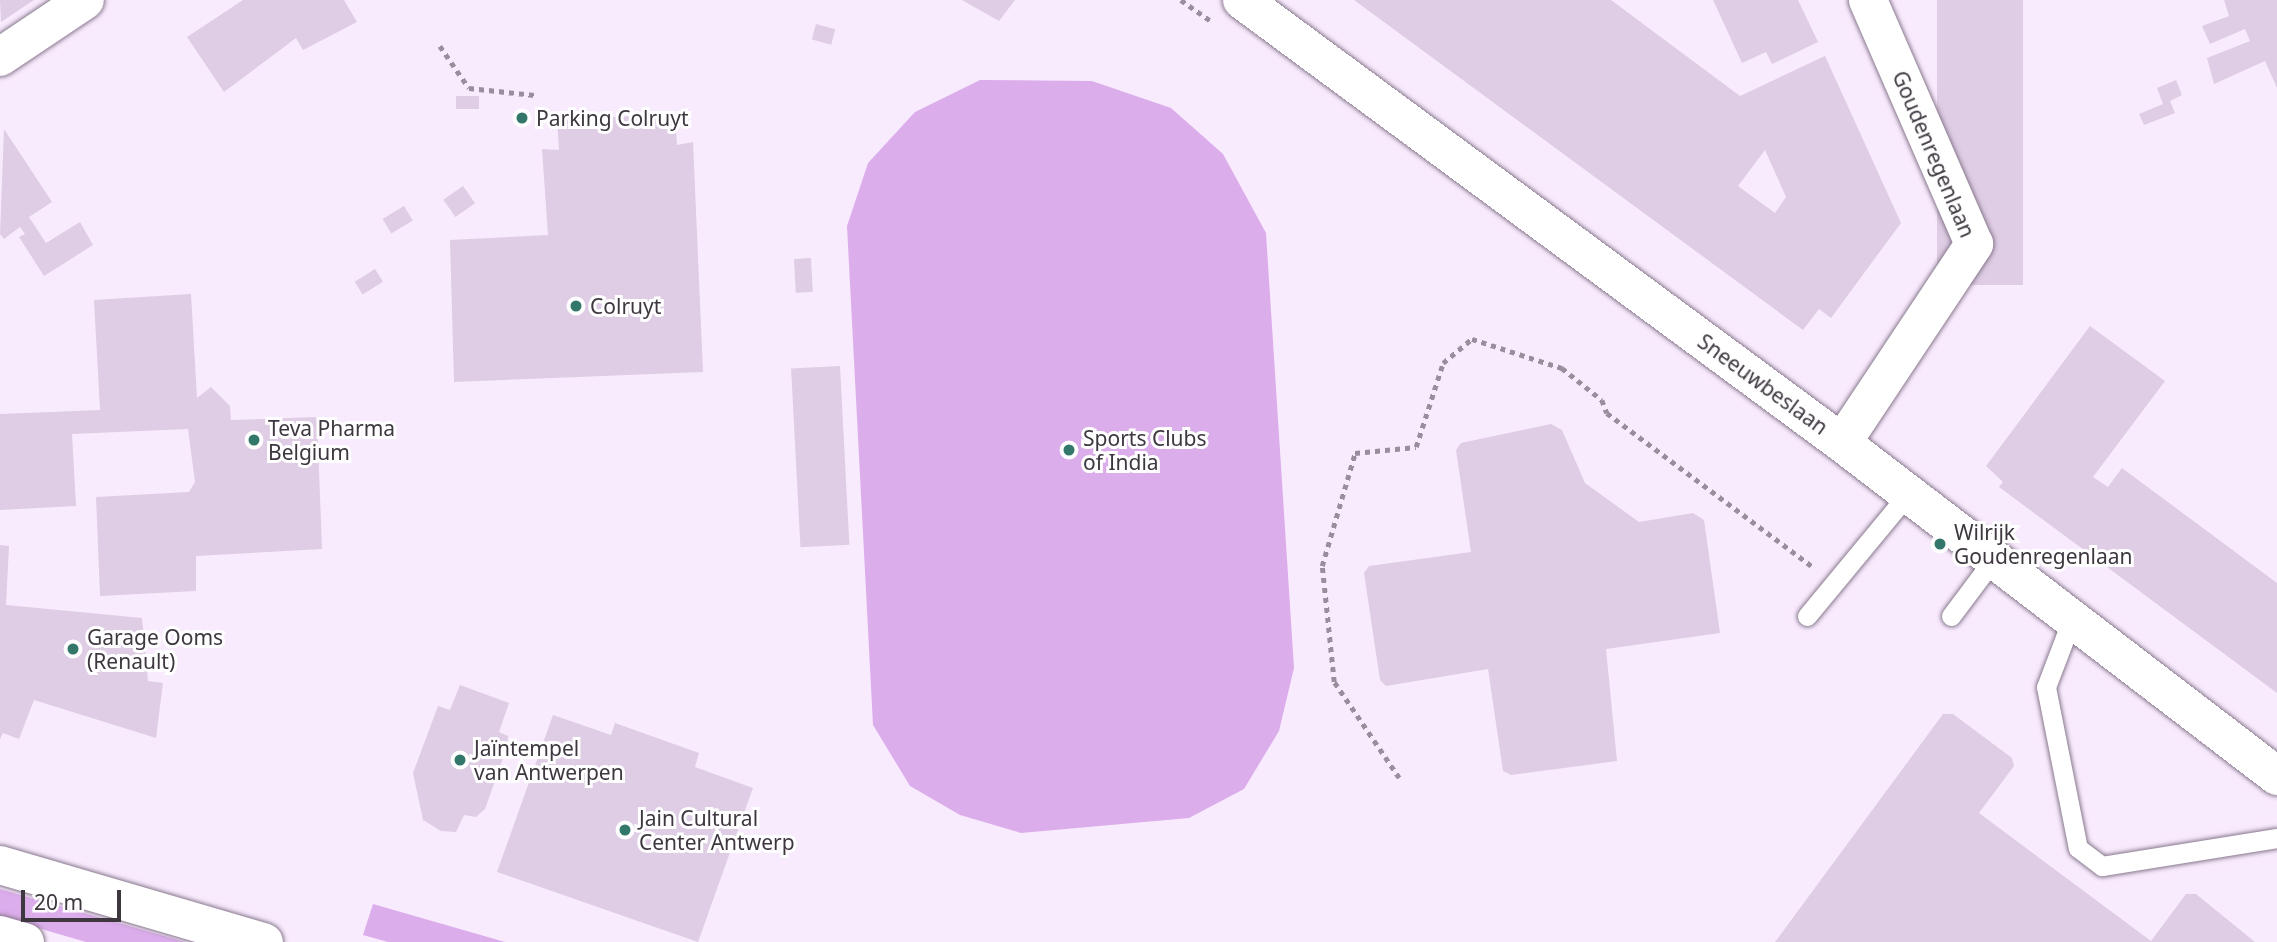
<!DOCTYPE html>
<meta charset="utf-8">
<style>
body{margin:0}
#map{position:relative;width:2277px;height:942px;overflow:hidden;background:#f9ebfe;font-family:"Noto Sans",sans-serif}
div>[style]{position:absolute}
.green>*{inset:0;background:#dbadeb}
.building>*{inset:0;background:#decde4;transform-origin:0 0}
.path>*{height:4.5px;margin-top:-2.25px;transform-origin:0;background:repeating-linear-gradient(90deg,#998e9c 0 5px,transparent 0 10px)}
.roads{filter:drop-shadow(0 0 2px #89798e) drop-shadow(0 0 2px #89798e)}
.lane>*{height:19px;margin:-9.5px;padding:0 9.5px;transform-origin:9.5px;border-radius:9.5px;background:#fff}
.street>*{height:38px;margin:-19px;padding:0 19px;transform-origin:19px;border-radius:19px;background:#fff}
.highway>*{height:38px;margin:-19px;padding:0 19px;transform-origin:19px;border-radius:19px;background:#fff}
.dots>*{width:19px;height:19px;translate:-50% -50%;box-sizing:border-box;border:4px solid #fefefe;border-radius:50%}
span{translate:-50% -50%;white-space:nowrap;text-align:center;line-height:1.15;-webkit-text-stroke:6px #fefefe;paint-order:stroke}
.poi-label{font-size:21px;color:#3e3740}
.left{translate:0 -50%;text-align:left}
.street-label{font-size:21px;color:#3e3740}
.scale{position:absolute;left:21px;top:890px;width:100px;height:32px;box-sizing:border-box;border:4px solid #3e3740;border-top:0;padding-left:9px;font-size:21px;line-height:24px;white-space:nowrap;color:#3e3740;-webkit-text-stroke:5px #fefefe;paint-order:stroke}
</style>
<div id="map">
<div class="green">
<div style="clip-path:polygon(980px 80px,1092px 81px,1171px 108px,1223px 154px,1266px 233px,1294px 668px,1279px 731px,1244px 789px,1189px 818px,1021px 833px,960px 815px,910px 786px,873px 725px,847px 226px,868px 163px,915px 112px)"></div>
<div style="clip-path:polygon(0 889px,185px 942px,86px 942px,0 917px)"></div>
<div style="clip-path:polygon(373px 904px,505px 942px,388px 942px,363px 935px)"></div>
</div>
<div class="building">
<div style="clip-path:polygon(0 0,34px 0,1px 22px)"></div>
<div style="clip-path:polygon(243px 0,344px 0,357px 22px,303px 50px,296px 38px,224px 92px,187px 37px)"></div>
<div style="clip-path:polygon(962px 0,1015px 0,999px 21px)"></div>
<div style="clip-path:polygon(evenodd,1354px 0,1611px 0,1740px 96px,1825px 56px,1901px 223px,1831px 318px,1819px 309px,1803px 330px,1354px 0,1765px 150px,1786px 197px,1775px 213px,1738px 186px,1765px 150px)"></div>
<div style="clip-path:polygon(1713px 0,1798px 0,1818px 42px,1772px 64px,1766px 52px,1742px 63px)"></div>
<div style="left:1937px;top:0;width:86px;height:285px"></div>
<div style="clip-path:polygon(2224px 0,2277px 0,2277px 88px,2265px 61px,2214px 84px,2207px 58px,2250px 41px,2245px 29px,2210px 44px,2202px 26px,2229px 16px)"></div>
<div style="left:816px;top:24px;width:20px;height:16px;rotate:15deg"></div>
<div style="clip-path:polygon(2176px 80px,2182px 95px,2170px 101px,2175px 113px,2144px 125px,2139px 114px,2163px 104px,2157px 88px)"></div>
<div style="left:456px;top:96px;width:23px;height:13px"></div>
<div style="clip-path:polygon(675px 114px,677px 145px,693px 142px,703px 372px,454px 382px,450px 240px,548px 235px,542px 149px,559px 150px,557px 120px)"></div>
<div style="clip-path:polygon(4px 129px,52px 202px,29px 217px,46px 243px,80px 222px,93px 245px,44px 276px,19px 237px,25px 234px,20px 227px,4px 239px,0 234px)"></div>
<div style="left:463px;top:186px;width:21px;height:24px;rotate:55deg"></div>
<div style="left:404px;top:206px;width:17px;height:25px;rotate:59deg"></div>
<div style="left:811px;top:258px;width:34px;height:17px;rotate:87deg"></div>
<div style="left:375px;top:269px;width:15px;height:24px;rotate:58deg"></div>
<div style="clip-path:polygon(191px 294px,197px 398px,211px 387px,230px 406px,231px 420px,317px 417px,322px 549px,196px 556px,196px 591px,100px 596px,96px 497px,189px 492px,195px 482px,188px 429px,72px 434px,76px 506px,0 510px,0 414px,100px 410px,94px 300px)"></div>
<div style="clip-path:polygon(2090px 326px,2165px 381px,2093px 477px,2108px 487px,2122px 468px,2277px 583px,2277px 693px,1999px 487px,2003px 482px,1986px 466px)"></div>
<div style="left:840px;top:366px;width:179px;height:49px;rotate:87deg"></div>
<div style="clip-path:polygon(1551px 424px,1562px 430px,1585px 483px,1639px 522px,1693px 513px,1704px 520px,1720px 633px,1606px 649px,1617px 761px,1511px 775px,1503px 771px,1488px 669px,1386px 686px,1380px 680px,1364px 573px,1369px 566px,1471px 552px,1456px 450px,1461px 443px)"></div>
<div style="clip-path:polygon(0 545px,9px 546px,6px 605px,142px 618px,148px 681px,163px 683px,156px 738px,34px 700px,19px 739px,3px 733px,0 739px)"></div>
<div style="clip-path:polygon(460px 685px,509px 703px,499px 732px,508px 736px,507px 747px,485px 809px,476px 817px,464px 815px,456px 832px,441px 831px,423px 820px,413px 773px,438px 706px,450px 710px)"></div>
<div style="clip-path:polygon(1943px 714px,1953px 714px,2012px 758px,2014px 766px,1979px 813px,2151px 941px,2186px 894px,2196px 894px,2255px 942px,1775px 942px)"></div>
<div style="clip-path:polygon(553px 715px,611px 735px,615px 723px,699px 753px,695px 767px,753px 788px,698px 942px,497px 872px)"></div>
</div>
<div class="path">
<div style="left:1181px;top:0;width:38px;rotate:35deg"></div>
<div style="left:440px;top:46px;width:51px;rotate:55.4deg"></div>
<div style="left:469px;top:88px;width:66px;rotate:6.1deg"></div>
<div style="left:1399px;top:778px;width:116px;rotate:-124.1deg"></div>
<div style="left:1334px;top:682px;width:117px;rotate:-95.9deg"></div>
<div style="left:1322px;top:566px;width:118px;rotate:-73.7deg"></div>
<div style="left:1355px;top:453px;width:61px;rotate:-5.6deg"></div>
<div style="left:1416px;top:447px;width:88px;rotate:-72.2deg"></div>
<div style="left:1443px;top:363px;width:38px;rotate:-40deg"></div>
<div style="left:1472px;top:339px;width:95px;rotate:17.9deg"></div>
<div style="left:1562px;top:368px;width:51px;rotate:38.7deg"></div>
<div style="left:1602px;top:400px;width:14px;rotate:69deg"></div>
<div style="left:1607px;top:413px;width:259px;rotate:36.8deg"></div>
</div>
<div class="roads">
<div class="lane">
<div style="left:1807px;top:616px;width:158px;rotate:-50.4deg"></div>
<div style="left:1951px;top:616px;width:70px;rotate:-53.1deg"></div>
<div style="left:2072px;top:619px;width:73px;rotate:110.9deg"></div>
<div style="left:2046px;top:687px;width:164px;rotate:78.8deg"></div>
<div style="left:2078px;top:848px;width:30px;rotate:37deg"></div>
<div style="left:2102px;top:866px;width:177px;rotate:-9.1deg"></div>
</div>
<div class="street">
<div style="left:1242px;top:0;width:746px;rotate:36.44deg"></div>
<div style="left:1842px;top:443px;width:548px;rotate:37.43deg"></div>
<div style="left:0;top:57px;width:102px;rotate:-33.8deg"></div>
<div style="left:1842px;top:443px;width:239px;rotate:-56.4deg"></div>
<div style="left:1974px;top:244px;width:266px;rotate:-113.5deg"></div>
</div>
<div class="highway">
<div style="left:0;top:865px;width:275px;rotate:16.3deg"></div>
<div style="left:0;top:935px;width:26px;rotate:16deg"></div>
</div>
</div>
<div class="dots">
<div style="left:522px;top:118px;background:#32776a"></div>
<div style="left:576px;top:306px;background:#32776a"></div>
<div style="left:254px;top:440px;background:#32776a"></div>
<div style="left:1069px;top:450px;background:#32776a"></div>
<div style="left:1940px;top:544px;background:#32776a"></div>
<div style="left:73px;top:649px;background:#32776a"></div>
<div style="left:460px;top:760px;background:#32776a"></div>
<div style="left:625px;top:830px;background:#32776a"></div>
</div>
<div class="poi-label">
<span class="left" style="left:536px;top:118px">Parking Colruyt</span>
<span class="left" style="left:590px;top:306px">Colruyt</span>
<span class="left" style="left:268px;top:440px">Teva Pharma<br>Belgium</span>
<span class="left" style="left:1083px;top:450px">Sports Clubs<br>of India</span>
<span class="left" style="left:1954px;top:544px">Wilrijk<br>Goudenregenlaan</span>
<span class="left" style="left:87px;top:649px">Garage Ooms<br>(Renault)</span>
<span class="left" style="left:474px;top:760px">Jaïntempel<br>van Antwerpen</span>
<span class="left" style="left:639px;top:830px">Jain Cultural<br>Center Antwerp</span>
</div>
<div class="street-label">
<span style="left:1934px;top:154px;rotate:67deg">Goudenregenlaan</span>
<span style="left:1763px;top:384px;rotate:36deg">Sneeuwbeslaan</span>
</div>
<div class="scale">20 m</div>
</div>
